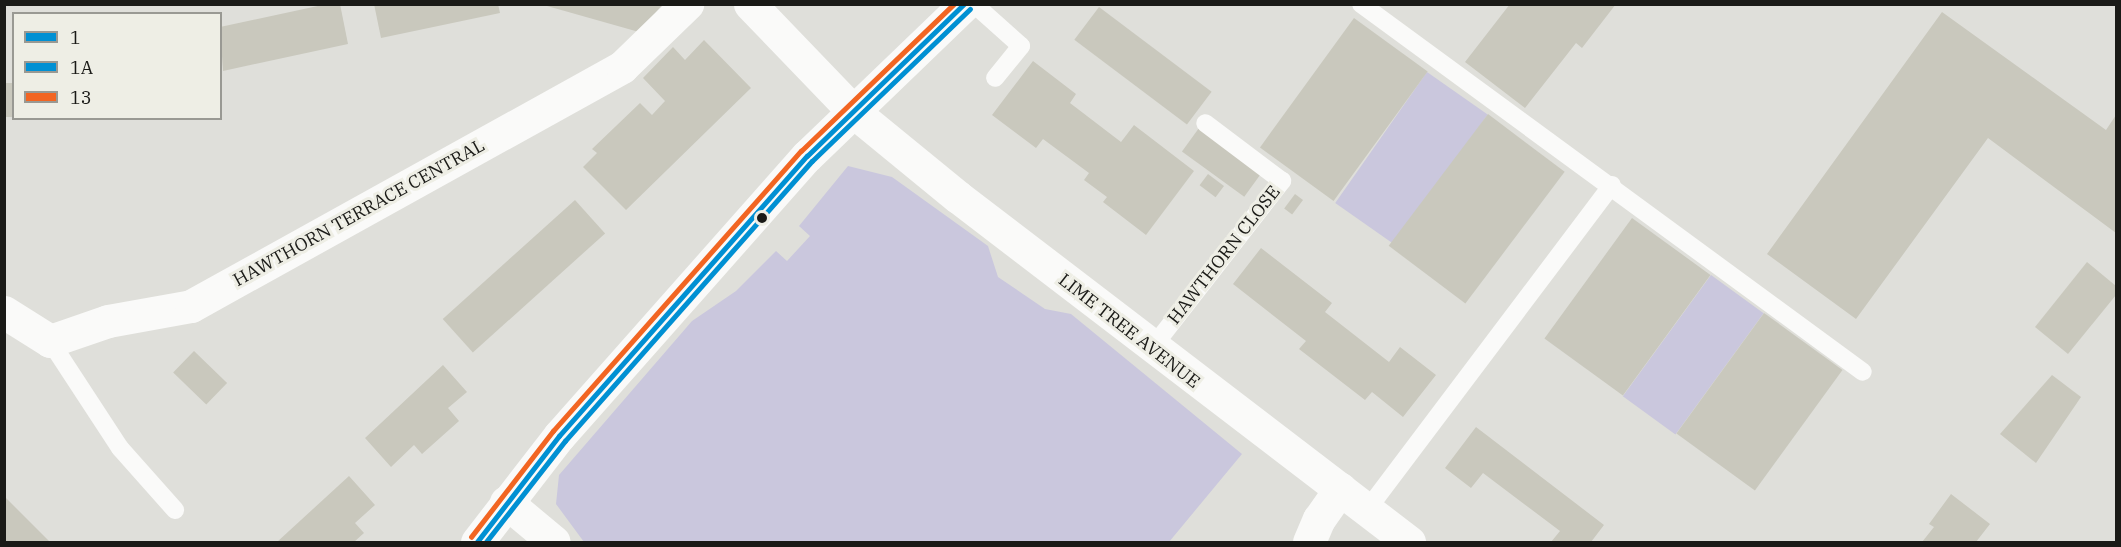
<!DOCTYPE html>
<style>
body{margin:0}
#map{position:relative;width:2121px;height:547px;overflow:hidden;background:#dfdfda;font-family:"IBM Plex Serif",serif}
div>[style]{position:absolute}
.green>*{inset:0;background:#cac7dd;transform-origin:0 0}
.building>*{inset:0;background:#c9c8bd;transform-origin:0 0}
.service>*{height:18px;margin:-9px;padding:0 9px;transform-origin:9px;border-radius:9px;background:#fafaf9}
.minor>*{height:33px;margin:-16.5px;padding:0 16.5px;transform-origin:16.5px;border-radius:16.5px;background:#fafaf9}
.tertiary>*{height:33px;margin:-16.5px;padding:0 16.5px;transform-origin:16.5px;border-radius:16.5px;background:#fafaf9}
.bus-1>*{height:4.5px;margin:-2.25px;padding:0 2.25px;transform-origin:2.25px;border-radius:2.25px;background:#0090d3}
.bus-2>*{height:4.5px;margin:-2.25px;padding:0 2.25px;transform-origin:2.25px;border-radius:2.25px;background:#0090d3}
.bus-3>*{height:4.5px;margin:-2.25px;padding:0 2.25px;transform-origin:2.25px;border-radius:2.25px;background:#f26522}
.dots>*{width:16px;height:16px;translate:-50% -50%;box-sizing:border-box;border:3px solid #eeeee5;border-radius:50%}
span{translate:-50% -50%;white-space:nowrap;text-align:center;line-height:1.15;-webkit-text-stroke:6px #eeeee5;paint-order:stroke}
.street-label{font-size:18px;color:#1a1a17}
.frame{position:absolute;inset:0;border:6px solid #1a1a17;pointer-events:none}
.legend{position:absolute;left:12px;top:12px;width:210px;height:108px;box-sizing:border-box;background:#eeeee5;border:2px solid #999993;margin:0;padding:8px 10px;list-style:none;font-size:18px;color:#1a1a17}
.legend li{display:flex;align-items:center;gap:12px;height:30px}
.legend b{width:30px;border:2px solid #999993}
</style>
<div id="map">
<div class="green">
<div style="left:1427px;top:72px;width:74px;height:160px;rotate:35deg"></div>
<div style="clip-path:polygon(848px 166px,892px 177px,988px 246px,998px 277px,1045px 309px,1071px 314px,1242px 454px,1169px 542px,584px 542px,556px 504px,559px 475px,692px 321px,736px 291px,776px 251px,787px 261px,810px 236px,799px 226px)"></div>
<div style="left:1711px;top:275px;width:65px;height:150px;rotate:36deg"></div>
</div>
<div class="building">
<div style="clip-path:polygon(327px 4px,340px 4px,348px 44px,223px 71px,220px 27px)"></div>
<div style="clip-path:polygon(374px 4px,498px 4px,500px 13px,381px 38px)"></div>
<div style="clip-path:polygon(540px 4px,663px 4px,639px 32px)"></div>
<div style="clip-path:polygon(1510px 4px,1616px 4px,1582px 48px,1576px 43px,1525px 108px,1465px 62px)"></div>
<div style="left:1099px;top:7px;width:141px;height:41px;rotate:37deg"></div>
<div style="clip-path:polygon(1942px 12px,2106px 130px,2116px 115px,2116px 233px,1988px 138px,1856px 319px,1767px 254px)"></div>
<div style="left:1354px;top:18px;width:91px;height:160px;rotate:36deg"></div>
<div style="clip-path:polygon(704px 40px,751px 88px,626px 210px,583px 167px,597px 153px,592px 149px,640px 103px,652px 115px,665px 101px,643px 78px,673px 47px,685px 60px)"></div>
<div style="clip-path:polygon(1033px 61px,1076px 94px,1070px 103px,1121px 142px,1134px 125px,1194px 171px,1146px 235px,1103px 202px,1107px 197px,1084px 180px,1089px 173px,1043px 139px,1036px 148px,992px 115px)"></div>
<div style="left:14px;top:83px;width:34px;height:10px;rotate:90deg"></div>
<div style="left:1488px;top:114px;width:96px;height:165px;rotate:37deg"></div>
<div style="left:1199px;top:128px;width:77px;height:29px;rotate:36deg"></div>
<div style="left:1208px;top:174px;width:20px;height:14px;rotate:37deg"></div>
<div style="left:1295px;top:194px;width:10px;height:18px;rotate:37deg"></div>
<div style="left:575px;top:200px;width:45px;height:178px;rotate:48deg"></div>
<div style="left:1632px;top:218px;width:97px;height:149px;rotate:36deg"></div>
<div style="clip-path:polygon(1261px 248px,1332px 303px,1325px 312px,1389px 362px,1400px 347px,1436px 375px,1403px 417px,1372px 392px,1365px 400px,1299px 349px,1306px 341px,1233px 284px)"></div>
<div style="clip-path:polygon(2087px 262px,2116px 286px,2116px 295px,2068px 354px,2035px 327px)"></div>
<div style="left:1764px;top:313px;width:97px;height:149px;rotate:36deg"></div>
<div style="left:194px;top:351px;width:46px;height:30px;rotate:44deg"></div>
<div style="clip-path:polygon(443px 365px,467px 392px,448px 408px,459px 421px,422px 454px,414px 445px,391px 467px,365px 438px)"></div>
<div style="clip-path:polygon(2052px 375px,2081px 397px,2036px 463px,2000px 434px)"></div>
<div style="clip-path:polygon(1476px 427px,1604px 525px,1591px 542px,1551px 542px,1560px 531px,1483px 473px,1471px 488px,1445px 468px)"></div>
<div style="clip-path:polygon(349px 476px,375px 505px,355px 523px,364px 533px,354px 542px,277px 542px)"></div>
<div style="clip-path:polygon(1951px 494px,1990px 524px,1976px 542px,1922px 542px,1934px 527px,1929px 524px)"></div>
<div style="clip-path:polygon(4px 496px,49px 541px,48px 542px,4px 542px)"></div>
</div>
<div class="service">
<div style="left:974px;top:4px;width:63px;rotate:41.8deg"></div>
<div style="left:1021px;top:46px;width:41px;rotate:129.1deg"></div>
<div style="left:1361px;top:4px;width:622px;rotate:36.24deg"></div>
<div style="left:50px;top:341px;width:128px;rotate:56.8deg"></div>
<div style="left:120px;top:448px;width:83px;rotate:48.4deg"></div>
<div style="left:1152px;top:348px;width:212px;rotate:-52.1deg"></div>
<div style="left:1282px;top:181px;width:96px;rotate:-143deg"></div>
<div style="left:1367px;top:510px;width:407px;rotate:-53deg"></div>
</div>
<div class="minor">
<div style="left:750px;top:4px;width:150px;rotate:46.1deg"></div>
<div style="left:854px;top:112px;width:134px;rotate:39.3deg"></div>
<div style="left:958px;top:197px;width:568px;rotate:37.41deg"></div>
<div style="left:4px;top:312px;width:54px;rotate:32.2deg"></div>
<div style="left:50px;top:341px;width:61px;rotate:-19deg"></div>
<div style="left:108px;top:321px;width:84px;rotate:-10.2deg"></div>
<div style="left:191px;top:306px;width:493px;rotate:-29deg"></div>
<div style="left:622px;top:67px;width:91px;rotate:-44.1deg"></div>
<div style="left:506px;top:502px;width:62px;rotate:39.8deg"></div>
<div style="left:1309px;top:542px;width:25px;rotate:-67deg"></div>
<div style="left:1319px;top:519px;width:37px;rotate:-55deg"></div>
</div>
<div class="tertiary">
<div style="left:477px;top:542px;width:134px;rotate:-52.3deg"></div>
<div style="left:559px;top:436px;width:374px;rotate:-48.5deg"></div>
<div style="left:807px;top:156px;width:219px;rotate:-43.9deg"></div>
</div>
<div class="bus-1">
<div style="left:477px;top:542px;width:134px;rotate:-52.3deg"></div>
<div style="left:559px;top:436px;width:374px;rotate:-48.5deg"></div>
<div style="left:807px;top:156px;width:219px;rotate:-44.1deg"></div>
</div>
<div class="bus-2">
<div style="left:486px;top:542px;width:128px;rotate:-52deg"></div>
<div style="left:565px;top:441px;width:373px;rotate:-48.6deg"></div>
<div style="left:812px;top:161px;width:219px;rotate:-43.9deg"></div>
</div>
<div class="bus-3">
<div style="left:471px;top:537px;width:134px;rotate:-52.3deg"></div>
<div style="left:553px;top:431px;width:374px;rotate:-48.5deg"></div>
<div style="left:801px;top:151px;width:212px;rotate:-43.9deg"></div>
</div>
<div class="dots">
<div style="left:762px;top:218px;background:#1a1a17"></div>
</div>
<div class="street-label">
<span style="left:359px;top:213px;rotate:-29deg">HAWTHORN TERRACE CENTRAL</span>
<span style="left:1224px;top:255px;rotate:-52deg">HAWTHORN CLOSE</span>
<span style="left:1129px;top:331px;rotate:38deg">LIME TREE AVENUE</span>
</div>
<div class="frame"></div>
<ul class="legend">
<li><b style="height:8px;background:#0090d3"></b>1</li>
<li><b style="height:8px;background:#0090d3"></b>1A</li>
<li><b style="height:8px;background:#f26522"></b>13</li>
</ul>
</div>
